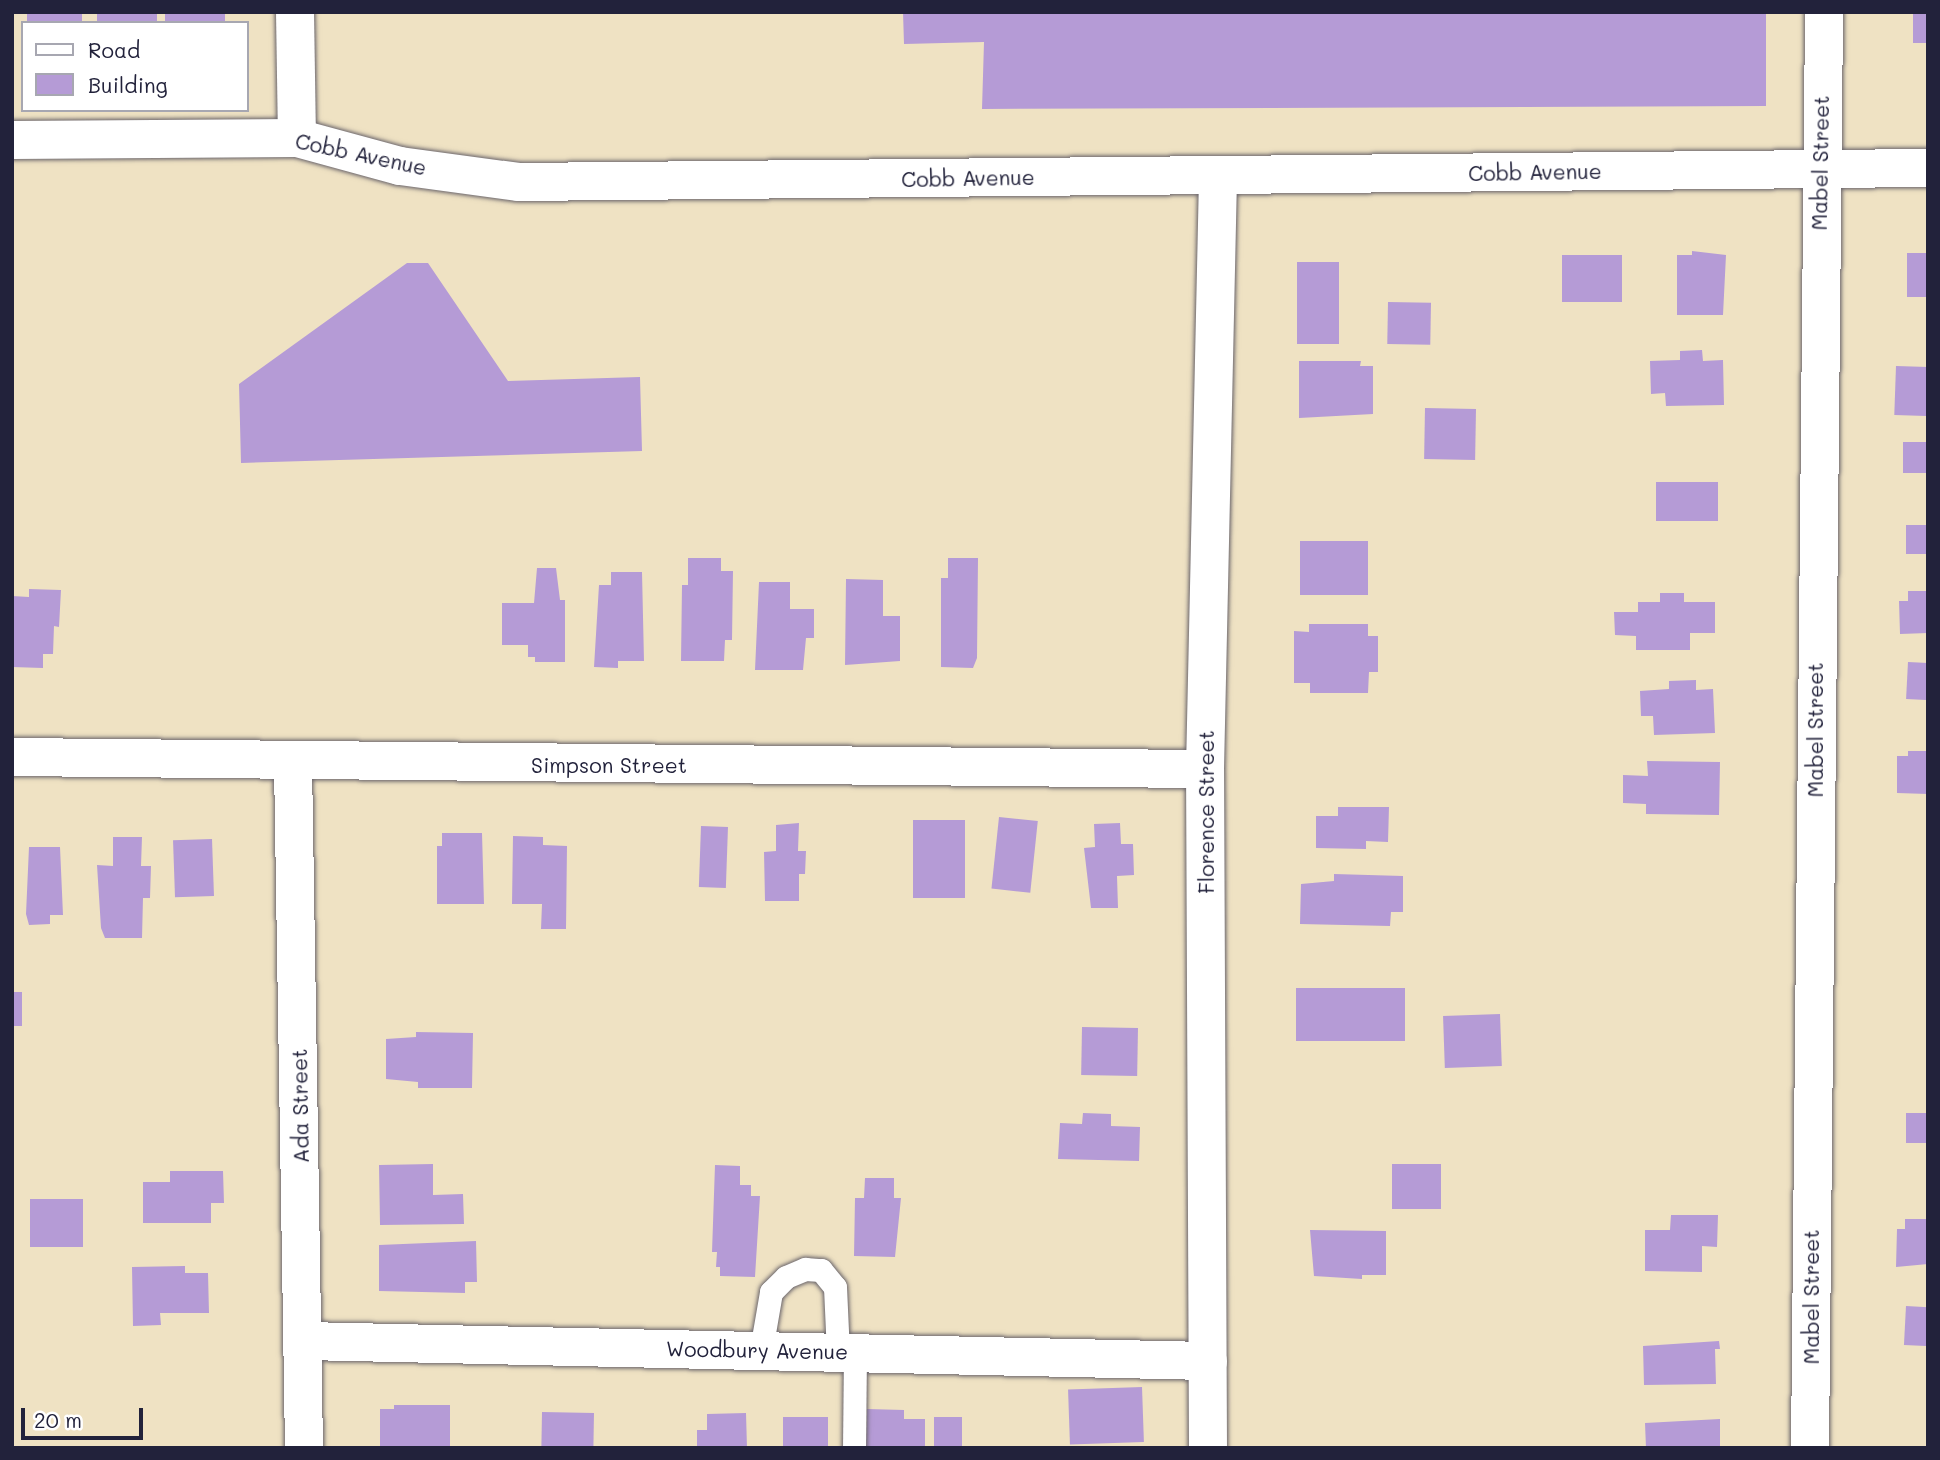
<!DOCTYPE html>
<style>
body{margin:0}
#map{position:relative;width:1940px;height:1460px;overflow:hidden;background:#efe2c3;font-family:Mali,sans-serif}
div>[style]{position:absolute}
.building>*{inset:0;background:#b59bd6;transform-origin:0 0}
.roads{filter:drop-shadow(0 0 2px #6a656b) drop-shadow(0 0 2px #6a656b)}
.service>*{height:23px;margin:-11.5px;padding:0 11.5px;transform-origin:11.5px;border-radius:11.5px;background:#fff}
.minor>*{height:38px;margin:-19px;padding:0 19px;transform-origin:19px;border-radius:19px;background:#fff}
span{translate:-50% -50%;white-space:nowrap;text-align:center;line-height:1.15;-webkit-text-stroke:5px #fff;paint-order:stroke}
.street-label{font-size:21px;color:#22223b}
.frame{position:absolute;inset:0;border:14px solid #22223b;pointer-events:none}
.legend{position:absolute;left:21px;top:21px;width:228px;height:91px;box-sizing:border-box;background:#fff;border:2px solid #a7a7b1;margin:0;padding:9px 12px;list-style:none;font-size:21px;color:#22223b}
.legend li{display:flex;align-items:center;gap:14px;height:35px}
.legend b{width:35px;border:2px solid #a7a7b1}
.scale{position:absolute;left:21px;top:1408px;width:122px;height:32px;box-sizing:border-box;border:4px solid #22223b;border-top:0;padding-left:9px;font-size:21px;line-height:24px;white-space:nowrap;color:#22223b;-webkit-text-stroke:5px #fff;paint-order:stroke}
</style>
<div id="map">
<div class="building">
<div style="left:27px;top:12px;width:55px;height:11px"></div>
<div style="left:97px;top:12px;width:60px;height:11px"></div>
<div style="left:165px;top:12px;width:60px;height:11px"></div>
<div style="clip-path:polygon(903px 12px,1766px 12px,1766px 106px,982px 109px,984px 42px,904px 44px)"></div>
<div style="left:1913px;top:12px;width:15px;height:31px"></div>
<div style="clip-path:polygon(1692px 251px,1726px 255px,1723px 315px,1677px 315px,1677px 255px,1692px 255px)"></div>
<div style="left:1907px;top:253px;width:21px;height:44px"></div>
<div style="left:1562px;top:255px;width:60px;height:47px"></div>
<div style="left:1297px;top:262px;width:42px;height:82px"></div>
<div style="clip-path:polygon(407px 263px,428px 263px,508px 381px,640px 377px,642px 451px,241px 463px,239px 384px)"></div>
<div style="left:1388px;top:302px;width:43px;height:42px;rotate:1deg"></div>
<div style="clip-path:polygon(1702px 350px,1703px 361px,1723px 360px,1724px 405px,1666px 406px,1665px 393px,1651px 394px,1650px 361px,1680px 360px,1680px 351px)"></div>
<div style="clip-path:polygon(1299px 361px,1361px 361px,1360px 366px,1373px 366px,1373px 414px,1299px 418px)"></div>
<div style="left:1896px;top:366px;width:32px;height:49px;rotate:2deg"></div>
<div style="left:1425px;top:408px;width:51px;height:51px;rotate:1deg"></div>
<div style="left:1903px;top:442px;width:25px;height:31px"></div>
<div style="left:1718px;top:482px;width:39px;height:62px;rotate:90deg"></div>
<div style="left:1906px;top:525px;width:22px;height:29px"></div>
<div style="left:1368px;top:541px;width:54px;height:68px;rotate:90deg"></div>
<div style="clip-path:polygon(688px 558px,721px 558px,721px 571px,733px 571px,732px 640px,725px 640px,724px 661px,681px 661px,682px 585px,688px 585px)"></div>
<div style="clip-path:polygon(948px 558px,978px 558px,977px 658px,973px 668px,941px 667px,941px 578px,948px 578px)"></div>
<div style="clip-path:polygon(537px 568px,556px 568px,560px 600px,565px 600px,565px 662px,535px 662px,535px 657px,528px 657px,528px 645px,502px 645px,502px 603px,534px 603px)"></div>
<div style="clip-path:polygon(611px 572px,642px 572px,644px 661px,618px 661px,618px 668px,594px 667px,599px 585px,611px 585px)"></div>
<div style="clip-path:polygon(846px 579px,883px 580px,883px 616px,900px 616px,900px 661px,845px 665px)"></div>
<div style="clip-path:polygon(759px 582px,790px 582px,790px 609px,814px 609px,814px 638px,806px 638px,803px 670px,755px 670px)"></div>
<div style="clip-path:polygon(29px 589px,61px 590px,59px 627px,54px 626px,53px 654px,43px 654px,43px 668px,12px 667px,12px 596px,29px 597px)"></div>
<div style="clip-path:polygon(1908px 591px,1928px 591px,1928px 633px,1900px 634px,1899px 601px,1908px 601px)"></div>
<div style="clip-path:polygon(1660px 593px,1684px 593px,1684px 602px,1715px 602px,1715px 633px,1690px 633px,1690px 650px,1636px 650px,1636px 636px,1615px 635px,1614px 612px,1638px 612px,1638px 602px,1660px 602px)"></div>
<div style="clip-path:polygon(1309px 624px,1368px 624px,1368px 636px,1378px 636px,1378px 672px,1369px 672px,1368px 693px,1310px 693px,1310px 683px,1294px 683px,1294px 631px,1309px 632px)"></div>
<div style="left:1908px;top:662px;width:20px;height:37px;rotate:3deg"></div>
<div style="clip-path:polygon(1696px 680px,1696px 690px,1713px 689px,1715px 733px,1654px 735px,1653px 716px,1641px 716px,1640px 691px,1669px 689px,1669px 681px)"></div>
<div style="clip-path:polygon(1908px 751px,1928px 751px,1928px 794px,1897px 793px,1897px 756px,1908px 756px)"></div>
<div style="clip-path:polygon(1647px 761px,1720px 762px,1719px 815px,1646px 814px,1646px 804px,1623px 803px,1623px 775px,1648px 776px)"></div>
<div style="clip-path:polygon(1338px 807px,1389px 807px,1388px 842px,1366px 841px,1366px 849px,1316px 848px,1316px 816px,1338px 816px)"></div>
<div style="left:999px;top:817px;width:39px;height:72px;rotate:6deg"></div>
<div style="left:913px;top:820px;width:52px;height:78px"></div>
<div style="clip-path:polygon(799px 823px,798px 851px,806px 851px,805px 874px,799px 874px,799px 901px,765px 901px,764px 852px,776px 851px,776px 825px)"></div>
<div style="clip-path:polygon(1120px 823px,1121px 844px,1133px 844px,1134px 875px,1117px 876px,1118px 908px,1091px 908px,1084px 848px,1095px 847px,1094px 824px)"></div>
<div style="left:701px;top:826px;width:27px;height:61px;rotate:2deg"></div>
<div style="clip-path:polygon(442px 833px,482px 833px,484px 904px,437px 904px,437px 846px,442px 846px)"></div>
<div style="clip-path:polygon(513px 836px,543px 837px,543px 845px,567px 846px,566px 929px,541px 929px,542px 904px,512px 904px)"></div>
<div style="clip-path:polygon(113px 837px,142px 837px,141px 866px,151px 866px,150px 898px,143px 898px,142px 938px,105px 938px,101px 928px,97px 865px,113px 866px)"></div>
<div style="left:212px;top:839px;width:57px;height:39px;rotate:88deg"></div>
<div style="clip-path:polygon(29px 847px,60px 847px,63px 915px,50px 915px,50px 924px,29px 925px,26px 914px)"></div>
<div style="clip-path:polygon(1334px 874px,1403px 876px,1403px 912px,1391px 912px,1390px 926px,1300px 924px,1301px 884px,1334px 881px)"></div>
<div style="left:1296px;top:988px;width:109px;height:53px"></div>
<div style="left:12px;top:992px;width:10px;height:34px"></div>
<div style="left:1500px;top:1014px;width:52px;height:57px;rotate:88deg"></div>
<div style="left:1082px;top:1027px;width:56px;height:48px;rotate:1deg"></div>
<div style="clip-path:polygon(416px 1032px,473px 1033px,472px 1088px,418px 1088px,418px 1082px,386px 1079px,386px 1039px,416px 1037px)"></div>
<div style="clip-path:polygon(1083px 1113px,1111px 1114px,1111px 1126px,1140px 1127px,1139px 1161px,1058px 1159px,1060px 1123px,1082px 1124px)"></div>
<div style="left:1906px;top:1113px;width:22px;height:30px"></div>
<div style="clip-path:polygon(433px 1164px,433px 1195px,463px 1194px,464px 1224px,380px 1225px,379px 1165px)"></div>
<div style="left:1392px;top:1164px;width:49px;height:45px"></div>
<div style="clip-path:polygon(715px 1165px,740px 1166px,740px 1185px,751px 1185px,751px 1196px,760px 1196px,755px 1277px,720px 1276px,720px 1267px,716px 1267px,717px 1252px,712px 1252px)"></div>
<div style="clip-path:polygon(170px 1171px,223px 1171px,224px 1203px,211px 1203px,211px 1223px,143px 1223px,143px 1182px,170px 1182px)"></div>
<div style="clip-path:polygon(865px 1178px,894px 1178px,894px 1198px,901px 1198px,895px 1257px,854px 1256px,855px 1198px,864px 1198px)"></div>
<div style="left:30px;top:1199px;width:53px;height:48px"></div>
<div style="clip-path:polygon(1671px 1215px,1718px 1215px,1717px 1247px,1702px 1246px,1702px 1272px,1645px 1271px,1645px 1230px,1670px 1230px)"></div>
<div style="clip-path:polygon(1905px 1219px,1928px 1219px,1928px 1264px,1896px 1267px,1897px 1229px,1905px 1229px)"></div>
<div style="clip-path:polygon(1310px 1230px,1386px 1231px,1386px 1275px,1362px 1275px,1362px 1279px,1314px 1276px)"></div>
<div style="clip-path:polygon(476px 1241px,477px 1282px,465px 1282px,465px 1293px,379px 1291px,379px 1245px)"></div>
<div style="clip-path:polygon(185px 1266px,185px 1273px,208px 1273px,209px 1313px,160px 1313px,161px 1325px,133px 1326px,132px 1267px)"></div>
<div style="left:1906px;top:1306px;width:22px;height:39px;rotate:3deg"></div>
<div style="clip-path:polygon(1719px 1341px,1720px 1349px,1715px 1349px,1716px 1384px,1644px 1385px,1643px 1346px)"></div>
<div style="left:1142px;top:1387px;width:55px;height:74px;rotate:88deg"></div>
<div style="clip-path:polygon(394px 1405px,450px 1405px,450px 1448px,380px 1448px,380px 1409px,394px 1409px)"></div>
<div style="clip-path:polygon(867px 1409px,904px 1410px,904px 1419px,925px 1419px,925px 1448px,866px 1448px)"></div>
<div style="left:542px;top:1412px;width:52px;height:36px;rotate:1deg"></div>
<div style="clip-path:polygon(746px 1413px,747px 1448px,697px 1448px,697px 1430px,707px 1430px,707px 1414px)"></div>
<div style="left:783px;top:1417px;width:45px;height:31px"></div>
<div style="left:934px;top:1417px;width:28px;height:31px"></div>
<div style="clip-path:polygon(1720px 1419px,1720px 1448px,1646px 1448px,1645px 1423px)"></div>
</div>
<div class="roads">
<div class="service">
<div style="left:761px;top:1350px;width:59px;rotate:-80.2deg"></div>
<div style="left:771px;top:1292px;width:21px;rotate:-45deg"></div>
<div style="left:786px;top:1277px;width:21px;rotate:-23deg"></div>
<div style="left:805px;top:1269px;width:16px;rotate:4deg"></div>
<div style="left:821px;top:1270px;width:22px;rotate:51deg"></div>
<div style="left:835px;top:1287px;width:65px;rotate:87.4deg"></div>
<div style="left:854px;top:1448px;width:96px;rotate:-89.4deg"></div>
</div>
<div class="minor">
<div style="left:295px;top:12px;width:126px;rotate:89.1deg"></div>
<div style="left:12px;top:140px;width:285px;rotate:-0.4deg"></div>
<div style="left:297px;top:138px;width:107px;rotate:15.2deg"></div>
<div style="left:400px;top:166px;width:119px;rotate:7.7deg"></div>
<div style="left:518px;top:182px;width:1410px;rotate:-0.57deg"></div>
<div style="left:12px;top:757px;width:1193px;rotate:0.58deg"></div>
<div style="left:293px;top:763px;width:685px;rotate:89.08deg"></div>
<div style="left:305px;top:1341px;width:903px;rotate:1.27deg"></div>
<div style="left:1208px;top:1448px;width:679px;rotate:-90.25deg"></div>
<div style="left:1205px;top:769px;width:593px;rotate:-88.74deg"></div>
<div style="left:1810px;top:1448px;width:1436px;rotate:-89.44deg"></div>
</div>
</div>
<div class="street-label">
<span style="left:361px;top:154px;rotate:12deg">Cobb Avenue</span>
<span style="left:1820px;top:163px;rotate:-89deg">Mabel Street</span>
<span style="left:1535px;top:172px;rotate:-1deg">Cobb Avenue</span>
<span style="left:968px;top:178px;rotate:-1deg">Cobb Avenue</span>
<span style="left:1815px;top:730px;rotate:-90deg">Mabel Street</span>
<span style="left:609px;top:765px">Simpson Street</span>
<span style="left:1206px;top:812px;rotate:-90deg">Florence Street</span>
<span style="left:300px;top:1106px;rotate:-91deg">Ada Street</span>
<span style="left:1811px;top:1297px;rotate:-90deg">Mabel Street</span>
<span style="left:757px;top:1350px;rotate:1deg">Woodbury Avenue</span>
</div>
<div class="frame"></div>
<ul class="legend">
<li><b style="height:9px;background:#fff"></b>Road</li>
<li><b style="height:19px;background:#b59bd6"></b>Building</li>
</ul>
<div class="scale">20 m</div>
</div>
